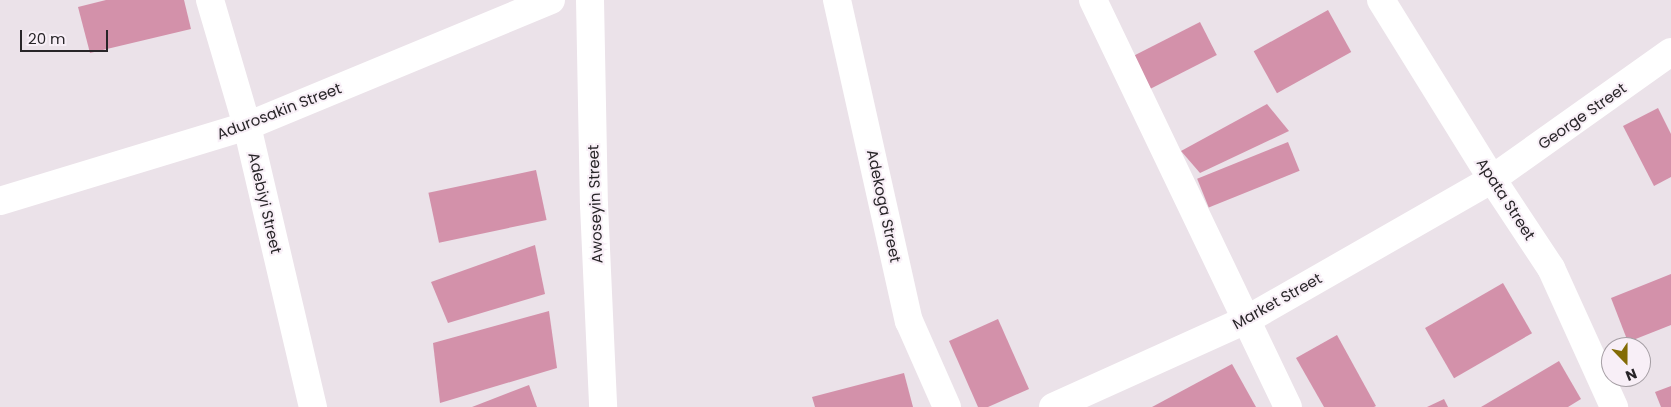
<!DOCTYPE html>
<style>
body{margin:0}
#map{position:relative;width:1671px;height:407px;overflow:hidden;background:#ebe2e9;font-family:Poppins,sans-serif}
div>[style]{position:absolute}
.building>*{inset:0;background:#d391aa;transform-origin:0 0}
.minor>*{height:28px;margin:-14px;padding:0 14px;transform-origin:14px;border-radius:14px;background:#fff}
span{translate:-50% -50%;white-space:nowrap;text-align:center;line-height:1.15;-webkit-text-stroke:4px #f8eff7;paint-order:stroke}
.street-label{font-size:15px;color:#282528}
.north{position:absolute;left:1601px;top:337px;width:50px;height:50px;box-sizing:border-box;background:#f8eff7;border:1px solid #a59ea4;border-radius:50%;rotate:158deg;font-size:14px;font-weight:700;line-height:20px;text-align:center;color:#282528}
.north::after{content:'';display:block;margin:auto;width:18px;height:22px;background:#836b05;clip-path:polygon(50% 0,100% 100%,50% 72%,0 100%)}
.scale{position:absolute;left:20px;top:30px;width:88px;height:22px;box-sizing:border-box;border:2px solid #282528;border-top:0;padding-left:6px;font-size:15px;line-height:18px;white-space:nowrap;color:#282528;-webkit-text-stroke:4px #f8eff7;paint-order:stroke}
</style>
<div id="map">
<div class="building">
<div style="clip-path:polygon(106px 0,184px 0,191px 29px,90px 53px,78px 7px)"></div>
<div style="left:1328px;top:10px;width:48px;height:85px;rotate:61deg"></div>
<div style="left:1200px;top:22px;width:37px;height:76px;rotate:63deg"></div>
<div style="clip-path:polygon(1267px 104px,1289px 131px,1200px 173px,1181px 151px)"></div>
<div style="clip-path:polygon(1658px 108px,1671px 134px,1671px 177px,1654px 186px,1623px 126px)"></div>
<div style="left:1288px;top:142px;width:31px;height:98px;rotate:68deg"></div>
<div style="left:536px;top:170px;width:51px;height:110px;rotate:78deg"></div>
<div style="clip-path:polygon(535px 245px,545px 294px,448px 323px,431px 282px)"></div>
<div style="clip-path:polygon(1671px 274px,1671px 325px,1628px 342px,1611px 298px)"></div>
<div style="left:1503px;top:283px;width:58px;height:90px;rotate:60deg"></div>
<div style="clip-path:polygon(549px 311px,557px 368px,440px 403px,433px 343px)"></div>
<div style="clip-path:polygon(998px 319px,1029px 389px,988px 407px,978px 407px,949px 341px)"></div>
<div style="clip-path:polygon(1337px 335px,1376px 406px,1374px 407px,1324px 407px,1296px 358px)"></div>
<div style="clip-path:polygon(1559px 361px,1581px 399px,1568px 407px,1481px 407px)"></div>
<div style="clip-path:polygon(1232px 364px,1256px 407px,1152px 407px)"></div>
<div style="clip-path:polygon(904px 373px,913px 407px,815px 407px,812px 397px)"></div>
<div style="clip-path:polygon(529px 385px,537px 407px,472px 407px)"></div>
<div style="clip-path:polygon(1671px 386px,1671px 407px,1661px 407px,1655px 392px)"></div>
<div style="clip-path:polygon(1444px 399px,1448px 407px,1427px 407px)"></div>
</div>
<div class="minor">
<div style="left:210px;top:0;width:131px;rotate:73.6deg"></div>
<div style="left:247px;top:126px;width:289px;rotate:76.8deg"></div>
<div style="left:590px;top:0;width:205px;rotate:88.9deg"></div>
<div style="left:594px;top:205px;width:202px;rotate:87.4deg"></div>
<div style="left:837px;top:0;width:329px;rotate:77.4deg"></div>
<div style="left:909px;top:321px;width:94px;rotate:66.2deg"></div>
<div style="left:1093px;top:0;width:451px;rotate:64.4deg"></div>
<div style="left:1381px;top:0;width:211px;rotate:58.2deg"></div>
<div style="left:1492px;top:179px;width:107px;rotate:56.5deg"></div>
<div style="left:1551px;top:268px;width:153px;rotate:65.6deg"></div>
<div style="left:0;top:201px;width:258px;rotate:-16.9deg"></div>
<div style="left:247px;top:126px;width:329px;rotate:-22.5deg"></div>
<div style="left:1053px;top:407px;width:214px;rotate:-24.3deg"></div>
<div style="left:1248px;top:319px;width:281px;rotate:-29.8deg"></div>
<div style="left:1492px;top:179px;width:219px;rotate:-35.4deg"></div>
</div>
<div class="street-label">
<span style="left:279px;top:111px;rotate:-21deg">Adurosakin Street</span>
<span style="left:1582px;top:116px;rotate:-35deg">George Street</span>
<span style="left:1506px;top:199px;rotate:57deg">Apata Street</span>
<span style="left:265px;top:203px;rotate:77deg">Adebiyi Street</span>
<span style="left:595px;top:204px;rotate:-92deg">Awoseyin Street</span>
<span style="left:884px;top:206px;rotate:78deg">Adekoga Street</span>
<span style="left:1277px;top:301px;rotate:-29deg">Market Street</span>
</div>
<div class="north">N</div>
<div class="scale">20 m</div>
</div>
